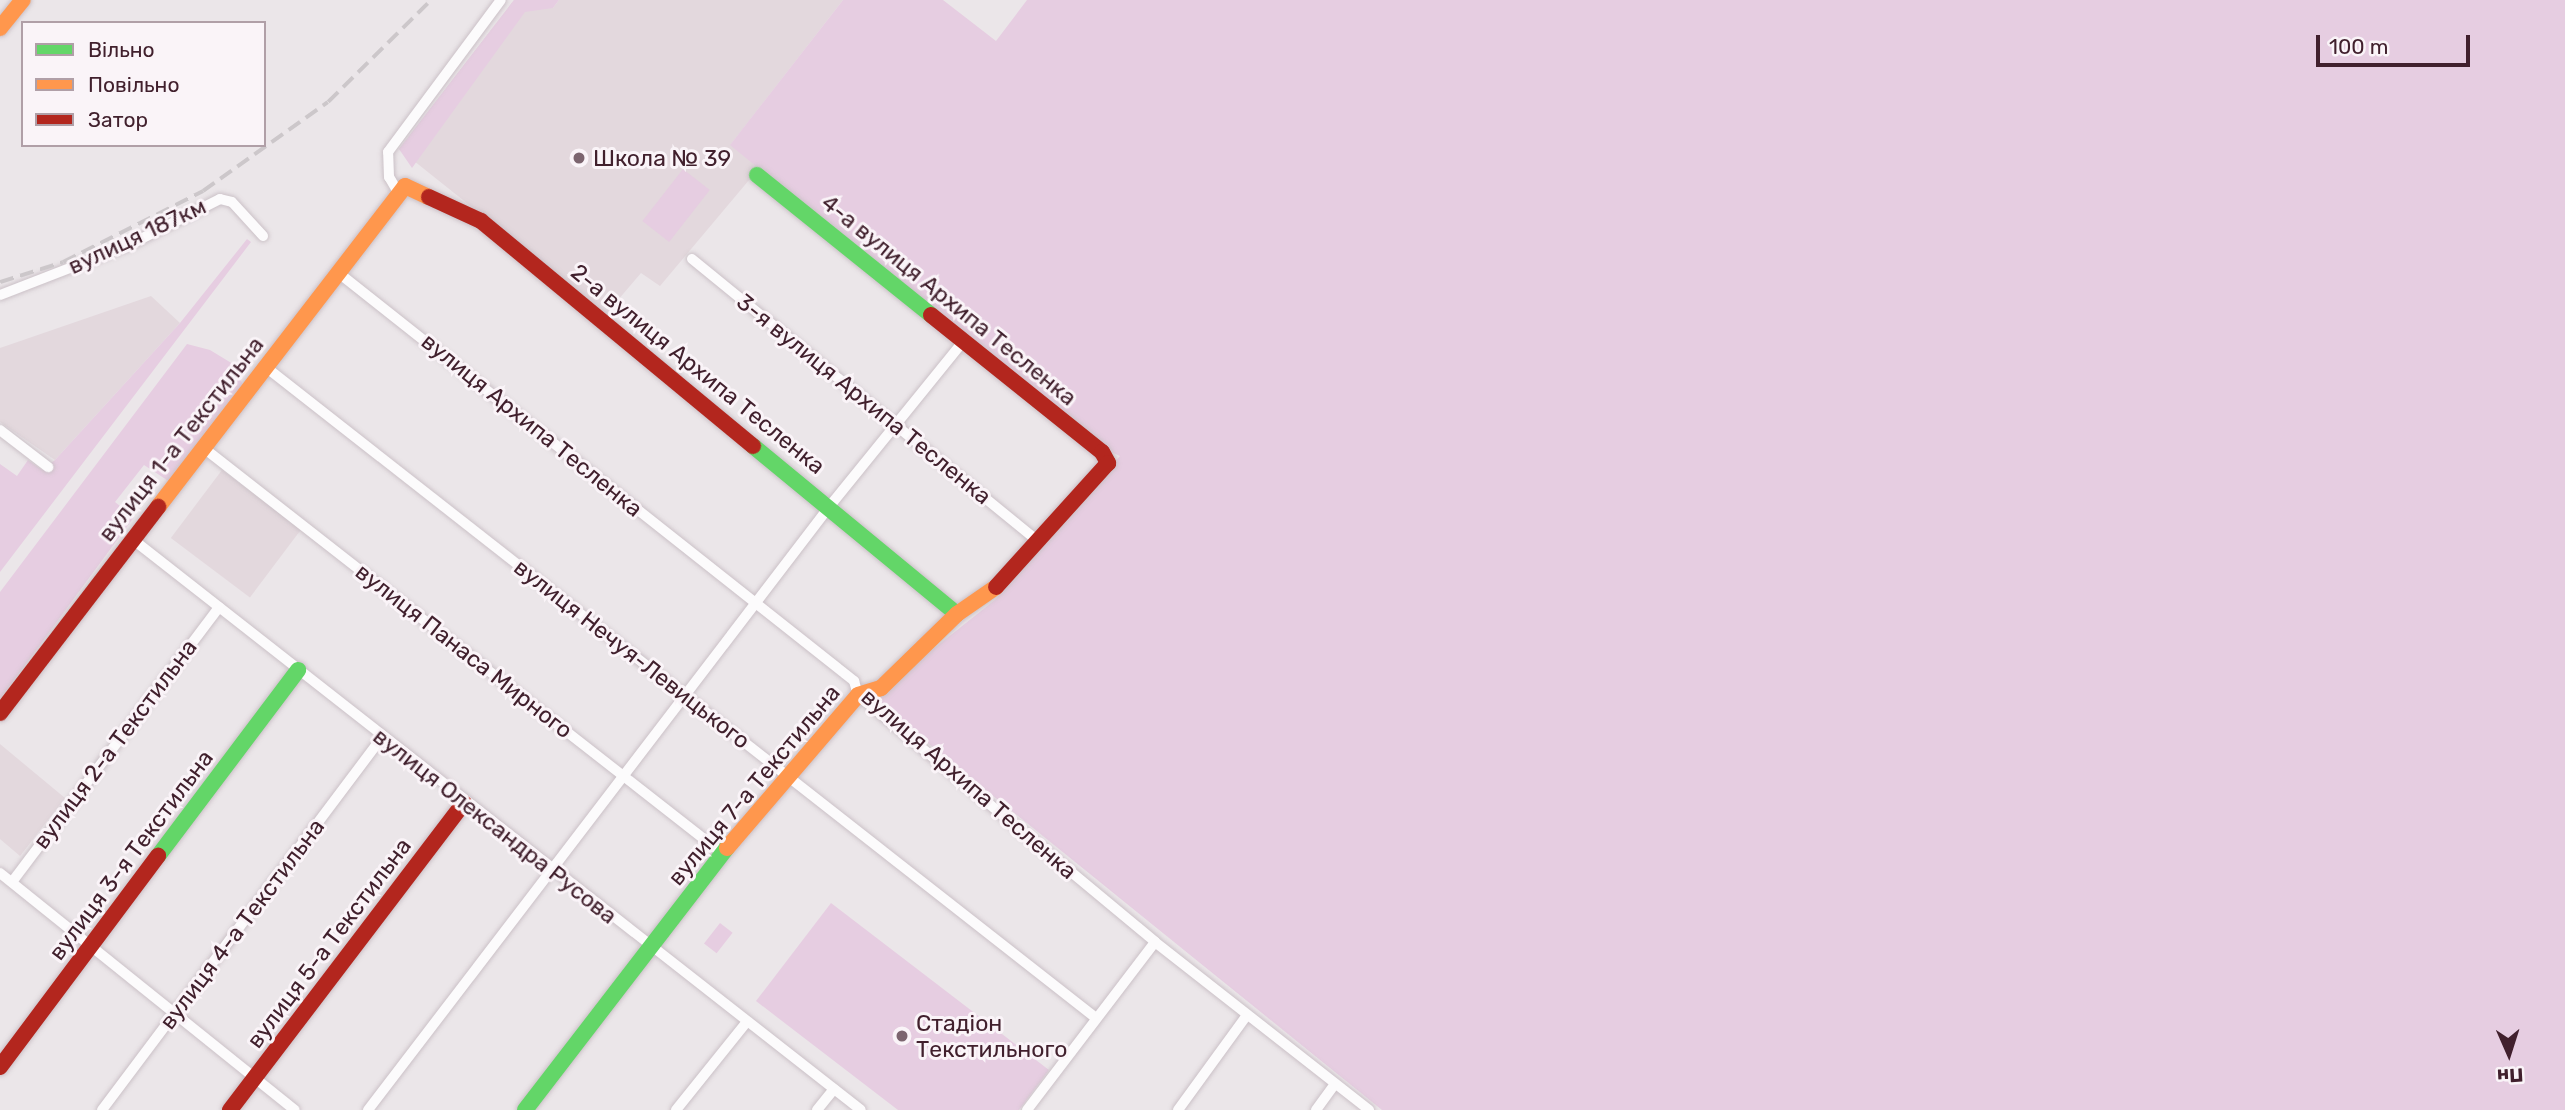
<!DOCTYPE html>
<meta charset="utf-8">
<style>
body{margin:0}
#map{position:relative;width:2565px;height:1110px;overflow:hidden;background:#ebe6e9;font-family:Rubik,sans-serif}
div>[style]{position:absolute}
.built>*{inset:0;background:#e3d8dd;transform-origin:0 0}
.green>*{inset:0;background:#e6cde1;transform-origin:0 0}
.roads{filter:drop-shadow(0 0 2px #cbc1c7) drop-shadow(0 0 2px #cbc1c7)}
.street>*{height:10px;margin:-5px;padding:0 5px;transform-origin:5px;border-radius:5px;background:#fcfbfc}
.fast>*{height:16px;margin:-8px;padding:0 8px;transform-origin:8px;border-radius:8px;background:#63d668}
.slow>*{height:16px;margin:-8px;padding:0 8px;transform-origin:8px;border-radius:8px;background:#ff974d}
.jam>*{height:16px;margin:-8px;padding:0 8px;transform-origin:8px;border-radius:8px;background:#b3261e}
.rail>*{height:3.5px;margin-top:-1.75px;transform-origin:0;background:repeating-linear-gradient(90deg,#ccc7ca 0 14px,transparent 0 21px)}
.dots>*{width:19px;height:19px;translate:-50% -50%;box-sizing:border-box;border:4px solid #faf4f8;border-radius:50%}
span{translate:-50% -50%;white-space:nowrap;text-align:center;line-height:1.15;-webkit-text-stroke:6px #faf4f8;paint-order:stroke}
.poi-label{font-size:23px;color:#41202d}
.left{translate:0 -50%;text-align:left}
.street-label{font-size:23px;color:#41202d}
.legend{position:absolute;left:21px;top:21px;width:245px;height:126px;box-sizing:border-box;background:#faf4f8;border:2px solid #b09fa7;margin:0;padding:9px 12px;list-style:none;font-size:21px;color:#41202d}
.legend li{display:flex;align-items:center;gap:14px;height:35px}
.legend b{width:35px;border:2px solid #b09fa7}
.north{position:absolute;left:2474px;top:1019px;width:70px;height:70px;-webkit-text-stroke:5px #faf4f8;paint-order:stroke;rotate:177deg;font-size:19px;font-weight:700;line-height:28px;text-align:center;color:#41202d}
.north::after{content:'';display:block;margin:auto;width:24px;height:32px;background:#41202d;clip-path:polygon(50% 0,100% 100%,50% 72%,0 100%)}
.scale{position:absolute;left:2316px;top:35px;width:154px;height:32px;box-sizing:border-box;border:4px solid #41202d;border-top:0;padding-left:9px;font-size:21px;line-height:24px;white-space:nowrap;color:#41202d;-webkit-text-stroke:5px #faf4f8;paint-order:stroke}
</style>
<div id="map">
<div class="built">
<div style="clip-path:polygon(514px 0,553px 8px,559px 0,843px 0,731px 144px,760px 167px,660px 286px,641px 273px,606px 314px,399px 149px)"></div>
<div style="clip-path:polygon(151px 296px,180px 323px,55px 460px,0 422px,0 348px)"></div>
<div style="left:222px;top:470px;width:99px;height:85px;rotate:37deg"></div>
<div style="clip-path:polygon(0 744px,65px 798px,20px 856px,0 839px)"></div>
</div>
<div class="green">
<div style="clip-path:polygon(514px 0,559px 0,553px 8px,525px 12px,412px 168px,399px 149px)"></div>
<div style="clip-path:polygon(843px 0,943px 0,996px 41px,1027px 0,2565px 0,2565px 1110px,1382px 1110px,872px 698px,996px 599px,1120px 456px,1104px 449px,730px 145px)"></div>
<div style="left:683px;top:169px;width:34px;height:66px;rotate:38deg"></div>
<div style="clip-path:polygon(247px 239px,251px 242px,0 572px,0 464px,17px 476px,28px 460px,42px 470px,55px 460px,180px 323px)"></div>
<div style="clip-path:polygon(187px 344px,210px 350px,233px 364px,244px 387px,170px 482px,144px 465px,115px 502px,134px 517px,0 699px,0 592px)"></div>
<div style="clip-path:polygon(831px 903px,1049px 1070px,1019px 1110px,898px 1110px,756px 1001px)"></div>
<div style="left:720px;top:923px;width:16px;height:26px;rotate:38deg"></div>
</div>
<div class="roads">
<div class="street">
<div style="left:399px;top:194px;width:20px;rotate:-120deg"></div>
<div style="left:389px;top:177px;width:25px;rotate:-92deg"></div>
<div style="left:388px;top:152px;width:189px;rotate:-53.4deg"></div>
<div style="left:692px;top:259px;width:444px;rotate:39.2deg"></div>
<div style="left:340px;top:274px;width:656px;rotate:38.37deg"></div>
<div style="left:854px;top:681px;width:15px;rotate:74deg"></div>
<div style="left:858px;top:695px;width:386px;rotate:39.7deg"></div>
<div style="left:1155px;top:942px;width:272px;rotate:38.1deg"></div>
<div style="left:0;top:295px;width:138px;rotate:-21.2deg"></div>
<div style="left:129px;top:245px;width:102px;rotate:-26.8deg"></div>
<div style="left:220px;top:199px;width:12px;rotate:14deg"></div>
<div style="left:232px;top:202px;width:46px;rotate:47.6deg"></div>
<div style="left:267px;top:368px;width:1053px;rotate:38.1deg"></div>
<div style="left:0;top:430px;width:61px;rotate:37.6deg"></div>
<div style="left:205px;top:449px;width:656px;rotate:38.01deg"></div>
<div style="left:131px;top:538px;width:927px;rotate:38.08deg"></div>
<div style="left:0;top:873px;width:378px;rotate:38.8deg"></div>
<div style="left:12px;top:882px;width:344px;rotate:-53deg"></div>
<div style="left:102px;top:1110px;width:465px;rotate:-53.1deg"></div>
<div style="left:368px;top:1110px;width:759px;rotate:-52.6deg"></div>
<div style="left:829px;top:507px;width:211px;rotate:-51deg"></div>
<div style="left:676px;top:1110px;width:112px;rotate:-51.2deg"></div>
<div style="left:817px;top:1110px;width:27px;rotate:-51deg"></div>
<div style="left:1027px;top:1110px;width:211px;rotate:-52.7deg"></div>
<div style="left:1178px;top:1110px;width:117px;rotate:-54deg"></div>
<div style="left:1316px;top:1110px;width:32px;rotate:-54deg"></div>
</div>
<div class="fast">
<div style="left:757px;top:175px;width:223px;rotate:38.8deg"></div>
<div style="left:753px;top:446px;width:264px;rotate:39.5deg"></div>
<div style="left:158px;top:856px;width:233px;rotate:-53deg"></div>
<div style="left:525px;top:1110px;width:331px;rotate:-52.4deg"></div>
</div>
<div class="slow">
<div style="left:0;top:28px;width:36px;rotate:-51deg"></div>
<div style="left:158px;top:507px;width:405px;rotate:-52.4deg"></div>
<div style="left:405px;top:186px;width:26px;rotate:25deg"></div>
<div style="left:727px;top:848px;width:201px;rotate:-49.4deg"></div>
<div style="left:858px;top:695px;width:24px;rotate:-17deg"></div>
<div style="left:881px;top:688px;width:106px;rotate:-44.2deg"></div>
<div style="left:957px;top:614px;width:47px;rotate:-34.7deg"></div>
</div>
<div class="jam">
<div style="left:429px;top:197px;width:57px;rotate:24.8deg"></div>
<div style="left:481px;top:221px;width:353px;rotate:39.6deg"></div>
<div style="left:931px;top:315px;width:219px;rotate:38.7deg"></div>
<div style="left:1102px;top:452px;width:13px;rotate:61deg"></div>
<div style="left:1108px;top:463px;width:167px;rotate:132.1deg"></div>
<div style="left:0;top:713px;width:260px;rotate:-52.5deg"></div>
<div style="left:0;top:1067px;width:264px;rotate:-53.2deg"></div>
<div style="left:230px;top:1110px;width:386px;rotate:-52.7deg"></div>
</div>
</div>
<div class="rail">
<div style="left:0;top:282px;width:66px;rotate:-17.6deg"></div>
<div style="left:63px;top:262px;width:157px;rotate:-26.9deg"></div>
<div style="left:203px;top:191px;width:153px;rotate:-35.5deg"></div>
<div style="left:328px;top:102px;width:145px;rotate:-44.7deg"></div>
</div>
<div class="dots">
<div style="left:579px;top:158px;background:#7c656f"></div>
<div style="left:902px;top:1036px;background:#7c656f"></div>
</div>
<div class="poi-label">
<span class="left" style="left:593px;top:158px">Школа № 39</span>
<span class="left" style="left:916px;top:1036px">Стадіон<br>Текстильного</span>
</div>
<div class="street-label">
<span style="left:137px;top:236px;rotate:-25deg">вулиця 187км</span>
<span style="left:949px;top:300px;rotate:39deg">4-а вулиця Архипа Тесленка</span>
<span style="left:698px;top:369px;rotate:39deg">2-а вулиця Архипа Тесленка</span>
<span style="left:864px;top:399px;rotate:39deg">3-я вулиця Архипа Тесленка</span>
<span style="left:532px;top:425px;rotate:39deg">вулиця Архипа Тесленка</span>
<span style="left:181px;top:439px;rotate:-52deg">вулиця 1-а Текстильна</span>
<span style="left:464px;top:651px;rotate:38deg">вулиця Панаса Мирного</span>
<span style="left:632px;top:654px;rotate:38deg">вулиця Нечуя-Левицького</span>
<span style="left:115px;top:744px;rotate:-53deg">вулиця 2-а Текстильна</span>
<span style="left:969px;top:784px;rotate:41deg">вулиця Архипа Тесленка</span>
<span style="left:754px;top:785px;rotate:-50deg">вулиця 7-а Текстильна</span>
<span style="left:495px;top:826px;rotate:38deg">вулиця Олександра Русова</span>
<span style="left:131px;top:855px;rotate:-53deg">вулиця 3-я Текстильна</span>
<span style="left:242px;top:924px;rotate:-53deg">вулиця 4-а Текстильна</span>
<span style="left:329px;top:943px;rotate:-53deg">вулиця 5-а Текстильна</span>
</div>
<ul class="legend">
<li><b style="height:9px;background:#63d668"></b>Вільно</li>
<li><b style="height:9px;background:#ff974d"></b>Повільно</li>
<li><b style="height:9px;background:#b3261e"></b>Затор</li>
</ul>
<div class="north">Пн</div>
<div class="scale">100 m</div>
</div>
